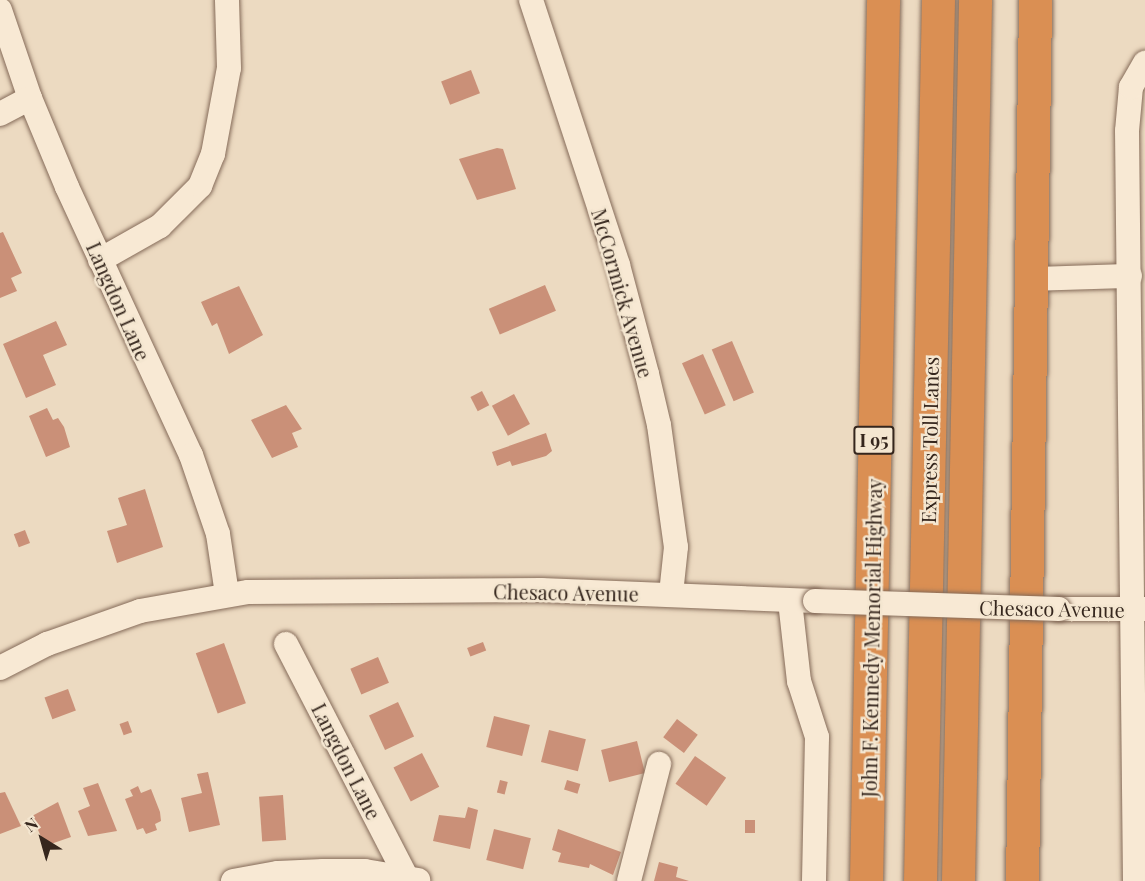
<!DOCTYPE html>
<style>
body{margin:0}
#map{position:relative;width:1145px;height:881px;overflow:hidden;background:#ecdac1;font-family:"Playfair Display",serif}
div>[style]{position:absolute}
.building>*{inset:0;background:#ca9078;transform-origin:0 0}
.roads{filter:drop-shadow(0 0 2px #856b59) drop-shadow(0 0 2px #856b59)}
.minor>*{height:24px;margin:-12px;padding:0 12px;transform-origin:12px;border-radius:12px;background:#f8e9d4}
.highway>*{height:33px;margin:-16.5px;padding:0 16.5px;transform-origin:16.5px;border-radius:16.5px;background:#da8f53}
.bridges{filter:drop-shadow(0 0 2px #856b59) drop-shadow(0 0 2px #856b59)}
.minor-bridge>*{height:24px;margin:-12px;padding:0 12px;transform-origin:12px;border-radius:12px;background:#f8e9d4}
span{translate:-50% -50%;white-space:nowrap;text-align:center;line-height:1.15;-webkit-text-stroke:5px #f4e6d0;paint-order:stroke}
.shield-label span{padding:2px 4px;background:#f4e6d0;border:2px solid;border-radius:4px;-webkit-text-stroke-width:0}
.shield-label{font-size:18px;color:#35261d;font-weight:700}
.street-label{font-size:20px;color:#35261d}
.north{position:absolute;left:12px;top:809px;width:60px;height:60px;-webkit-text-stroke:4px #f4e6d0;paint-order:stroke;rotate:323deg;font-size:16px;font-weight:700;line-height:24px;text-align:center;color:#35261d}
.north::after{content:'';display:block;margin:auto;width:21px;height:27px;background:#35261d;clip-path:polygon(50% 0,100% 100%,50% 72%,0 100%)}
</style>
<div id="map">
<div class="building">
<div style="left:471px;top:70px;width:25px;height:32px;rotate:69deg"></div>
<div style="clip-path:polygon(497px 148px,503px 149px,516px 189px,477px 200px,459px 159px)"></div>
<div style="clip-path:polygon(3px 232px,22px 273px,11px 278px,17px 291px,0 298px,0 233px)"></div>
<div style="left:545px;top:285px;width:28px;height:61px;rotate:67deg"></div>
<div style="clip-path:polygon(239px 286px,263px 335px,229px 354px,217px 323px,212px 326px,201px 302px)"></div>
<div style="clip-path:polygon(56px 321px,67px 345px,43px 355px,56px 385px,26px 398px,3px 344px)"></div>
<div style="left:732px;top:341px;width:56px;height:22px;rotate:67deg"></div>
<div style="left:703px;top:354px;width:56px;height:23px;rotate:66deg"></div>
<div style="left:482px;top:391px;width:16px;height:13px;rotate:63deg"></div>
<div style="left:514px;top:394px;width:34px;height:25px;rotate:62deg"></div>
<div style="clip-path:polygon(286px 405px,302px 429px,292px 433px,298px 447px,272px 458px,251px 420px)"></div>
<div style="clip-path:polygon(47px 408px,53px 420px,58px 418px,64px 427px,70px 447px,46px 457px,29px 416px)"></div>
<div style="clip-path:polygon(546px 433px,552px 451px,546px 456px,512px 466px,510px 461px,497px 466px,492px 452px)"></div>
<div style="clip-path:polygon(145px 489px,163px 547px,117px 563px,107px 531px,127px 525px,118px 498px)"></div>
<div style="left:25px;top:530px;width:14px;height:12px;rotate:69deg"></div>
<div style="left:483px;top:642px;width:9px;height:17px;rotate:69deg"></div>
<div style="left:224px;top:643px;width:64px;height:30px;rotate:70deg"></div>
<div style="left:378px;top:657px;width:28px;height:30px;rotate:67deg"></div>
<div style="left:68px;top:689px;width:23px;height:25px;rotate:70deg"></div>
<div style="left:398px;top:702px;width:38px;height:32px;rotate:65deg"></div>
<div style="left:494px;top:716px;width:37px;height:32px;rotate:14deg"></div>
<div style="left:677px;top:719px;width:26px;height:23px;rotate:37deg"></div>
<div style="left:128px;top:721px;width:12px;height:9px;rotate:70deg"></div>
<div style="left:549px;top:730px;width:38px;height:33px;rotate:14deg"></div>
<div style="left:637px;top:741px;width:33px;height:37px;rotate:76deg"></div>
<div style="left:422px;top:753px;width:38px;height:32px;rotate:63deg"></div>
<div style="left:695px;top:756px;width:38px;height:34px;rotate:35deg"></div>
<div style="clip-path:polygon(208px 772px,220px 825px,189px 832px,181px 798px,202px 793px,197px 774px)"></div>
<div style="left:500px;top:780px;width:8px;height:13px;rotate:14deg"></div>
<div style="left:567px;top:780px;width:14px;height:10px;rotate:17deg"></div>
<div style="clip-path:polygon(98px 783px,117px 831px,88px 836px,78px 811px,90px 806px,83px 788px)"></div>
<div style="clip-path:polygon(138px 786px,141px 793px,151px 789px,160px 812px,161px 821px,155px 824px,157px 830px,146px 834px,143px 828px,137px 830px,125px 799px,133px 796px,130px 790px)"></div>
<div style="clip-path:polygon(5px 792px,21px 826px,0 834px,0 793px)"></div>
<div style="left:283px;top:795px;width:45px;height:24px;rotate:86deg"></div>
<div style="clip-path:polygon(58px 802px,71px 837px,45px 846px,32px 816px)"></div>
<div style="clip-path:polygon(468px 807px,478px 810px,470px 849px,433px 841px,439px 815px,465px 818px)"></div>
<div style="left:745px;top:820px;width:10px;height:13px"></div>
<div style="left:494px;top:829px;width:38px;height:32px;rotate:14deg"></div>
<div style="clip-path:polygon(558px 829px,621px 852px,613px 875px,590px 864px,589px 868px,558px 862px,561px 853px,552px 850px)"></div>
<div style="clip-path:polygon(659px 862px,678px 867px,676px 877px,689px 881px,654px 881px)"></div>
</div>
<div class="roads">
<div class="minor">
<div style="left:531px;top:0;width:279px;rotate:71.8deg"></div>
<div style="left:618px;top:265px;width:113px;rotate:75.1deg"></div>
<div style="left:647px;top:374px;width:52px;rotate:76.8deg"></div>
<div style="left:659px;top:425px;width:123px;rotate:82.1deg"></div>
<div style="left:676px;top:547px;width:47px;rotate:96.1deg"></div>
<div style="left:0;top:10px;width:93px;rotate:71.2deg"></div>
<div style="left:30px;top:98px;width:96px;rotate:67.4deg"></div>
<div style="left:67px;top:187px;width:295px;rotate:65.2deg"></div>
<div style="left:191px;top:455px;width:83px;rotate:71.1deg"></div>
<div style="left:218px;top:534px;width:61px;rotate:81.5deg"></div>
<div style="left:0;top:114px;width:34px;rotate:-28deg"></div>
<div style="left:100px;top:260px;width:69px;rotate:-29.5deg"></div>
<div style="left:160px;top:226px;width:57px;rotate:-45deg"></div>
<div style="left:200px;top:186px;width:35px;rotate:-68deg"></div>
<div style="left:213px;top:154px;width:87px;rotate:-79.5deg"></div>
<div style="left:229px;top:68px;width:68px;rotate:-91.7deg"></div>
<div style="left:1033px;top:279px;width:97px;rotate:-1.8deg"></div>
<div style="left:790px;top:601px;width:81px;rotate:83.6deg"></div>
<div style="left:799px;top:681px;width:59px;rotate:72.2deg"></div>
<div style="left:817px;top:737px;width:144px;rotate:91.2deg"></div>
<div style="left:1059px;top:609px;width:86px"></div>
<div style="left:286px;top:644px;width:263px;rotate:62.7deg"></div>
<div style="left:0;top:668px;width:53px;rotate:-27.1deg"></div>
<div style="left:47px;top:644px;width:99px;rotate:-19.5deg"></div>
<div style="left:140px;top:611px;width:110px;rotate:-10deg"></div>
<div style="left:248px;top:592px;width:293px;rotate:-0.4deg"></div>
<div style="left:541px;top:590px;width:274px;rotate:2.3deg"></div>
<div style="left:233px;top:881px;width:46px;rotate:-10.1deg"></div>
<div style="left:278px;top:873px;width:45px;rotate:-2.5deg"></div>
<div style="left:323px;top:871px;width:42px"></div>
<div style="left:365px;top:871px;width:54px;rotate:9.6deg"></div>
<div style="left:629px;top:881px;width:121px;rotate:-75.6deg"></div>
<div style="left:1135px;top:881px;width:750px;rotate:-90.61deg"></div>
<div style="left:1127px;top:131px;width:44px;rotate:-84.8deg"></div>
<div style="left:1131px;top:87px;width:28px;rotate:-60deg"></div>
</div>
<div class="highway">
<div style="left:866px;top:881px;width:881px;rotate:-88.89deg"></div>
<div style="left:920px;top:881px;width:881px;rotate:-88.83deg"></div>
<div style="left:958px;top:881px;width:881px;rotate:-88.89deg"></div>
<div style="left:1022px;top:881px;width:881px;rotate:-89.15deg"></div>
</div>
</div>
<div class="bridges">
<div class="minor-bridge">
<div style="left:815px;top:601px;width:244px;rotate:1.9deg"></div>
</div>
</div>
<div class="shield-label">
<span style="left:874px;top:440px">I 95</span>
</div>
<div class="street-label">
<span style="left:623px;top:293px;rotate:74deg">McCormick Avenue</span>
<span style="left:119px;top:301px;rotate:66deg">Langdon Lane</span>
<span style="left:929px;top:440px;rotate:-89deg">Express Toll Lanes</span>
<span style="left:566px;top:592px;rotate:1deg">Chesaco Avenue</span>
<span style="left:1052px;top:608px;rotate:1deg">Chesaco Avenue</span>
<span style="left:871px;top:638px;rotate:-89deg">John F. Kennedy Memorial Highway</span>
<span style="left:347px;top:761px;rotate:63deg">Langdon Lane</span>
</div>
<div class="north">N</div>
</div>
